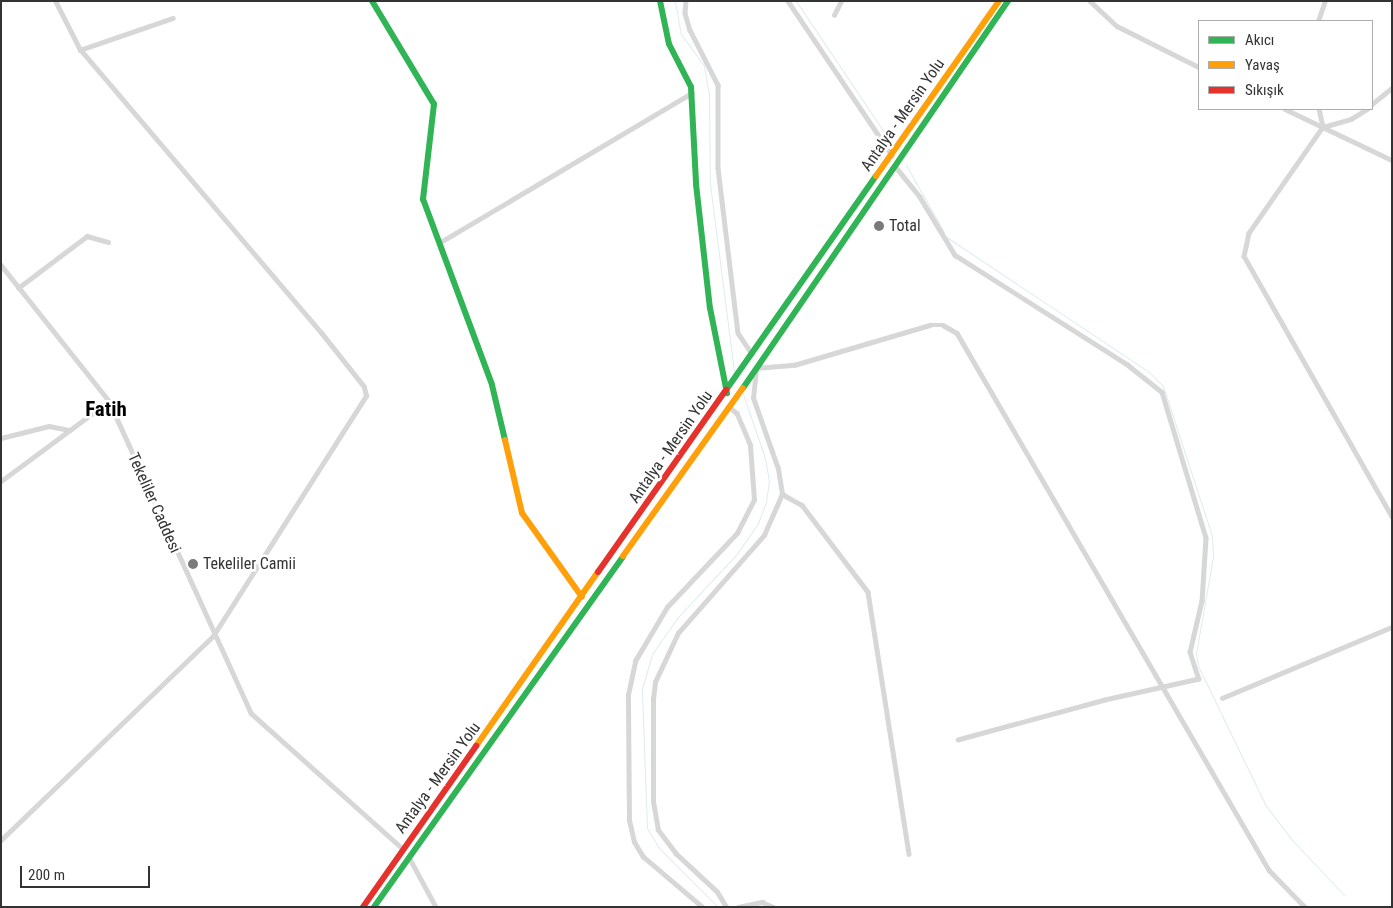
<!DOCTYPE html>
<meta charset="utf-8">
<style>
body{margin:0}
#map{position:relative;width:1393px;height:908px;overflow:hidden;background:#fff;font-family:"Roboto Condensed",sans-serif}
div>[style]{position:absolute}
.stream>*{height:1px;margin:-0.5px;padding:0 0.5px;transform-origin:0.5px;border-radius:0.5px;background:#ddebf3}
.street>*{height:4.5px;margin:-2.25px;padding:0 2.25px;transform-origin:2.25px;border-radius:2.25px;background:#d7d7d7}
.fast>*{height:6px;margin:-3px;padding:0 3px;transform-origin:3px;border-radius:3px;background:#30b455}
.slow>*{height:6px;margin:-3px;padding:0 3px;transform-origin:3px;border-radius:3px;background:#ff9f0a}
.jam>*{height:6px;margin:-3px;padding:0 3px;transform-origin:3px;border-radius:3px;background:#e5322d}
.dots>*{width:14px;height:14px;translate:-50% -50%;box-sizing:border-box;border:2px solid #fff;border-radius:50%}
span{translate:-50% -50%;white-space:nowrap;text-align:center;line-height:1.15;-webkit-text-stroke:5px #fff;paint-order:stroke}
.street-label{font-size:16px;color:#333}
.poi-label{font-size:16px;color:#333}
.left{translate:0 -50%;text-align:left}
.district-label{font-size:21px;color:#000;font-weight:700}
.frame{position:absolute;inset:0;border:2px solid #333;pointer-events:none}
.legend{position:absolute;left:1198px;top:20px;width:175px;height:90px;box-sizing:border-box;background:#fff;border:1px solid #adadad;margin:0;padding:6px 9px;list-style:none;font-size:15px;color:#333}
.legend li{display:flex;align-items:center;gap:10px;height:25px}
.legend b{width:25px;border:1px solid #adadad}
.scale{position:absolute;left:20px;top:866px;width:130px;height:22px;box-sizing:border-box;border:2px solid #333;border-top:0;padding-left:6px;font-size:15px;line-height:18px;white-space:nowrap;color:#333;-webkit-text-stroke:4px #fff;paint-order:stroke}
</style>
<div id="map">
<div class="stream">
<div style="left:675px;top:1px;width:34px;rotate:80deg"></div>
<div style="left:681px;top:34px;width:39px;rotate:54deg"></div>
<div style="left:704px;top:66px;width:29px;rotate:80deg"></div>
<div style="left:709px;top:95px;width:89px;rotate:89.4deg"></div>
<div style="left:710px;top:184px;width:189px;rotate:82.7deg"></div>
<div style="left:796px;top:1px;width:169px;rotate:56.1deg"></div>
<div style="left:906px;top:165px;width:77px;rotate:60.4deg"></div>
<div style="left:945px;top:236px;width:245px;rotate:33.7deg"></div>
<div style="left:1149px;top:372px;width:20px;rotate:45deg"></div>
<div style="left:1163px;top:386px;width:158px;rotate:71.9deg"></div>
<div style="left:1212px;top:536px;width:21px;rotate:87deg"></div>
<div style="left:1213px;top:557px;width:97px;rotate:100deg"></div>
<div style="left:1196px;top:653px;width:13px;rotate:81deg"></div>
<div style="left:1198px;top:666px;width:156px;rotate:64.1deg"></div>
<div style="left:1266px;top:806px;width:44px;rotate:52.4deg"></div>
<div style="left:1293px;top:841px;width:74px;rotate:46.6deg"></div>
<div style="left:718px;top:907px;width:83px;rotate:-135deg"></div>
<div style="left:659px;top:848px;width:23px;rotate:-121deg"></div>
<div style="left:647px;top:828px;width:139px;rotate:-92.1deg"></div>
<div style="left:642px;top:689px;width:36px;rotate:-74deg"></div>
<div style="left:652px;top:654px;width:45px;rotate:-54.9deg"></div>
<div style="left:678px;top:617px;width:85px;rotate:-46.9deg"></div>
<div style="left:736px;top:555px;width:39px;rotate:-55deg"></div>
<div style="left:758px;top:523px;width:22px;rotate:-69deg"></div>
<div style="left:766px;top:502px;width:21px;rotate:-82deg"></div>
<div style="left:769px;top:481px;width:23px;rotate:-100deg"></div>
<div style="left:765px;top:458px;width:68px;rotate:-109deg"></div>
</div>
<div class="street">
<div style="left:686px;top:1px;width:12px;rotate:95deg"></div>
<div style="left:685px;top:13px;width:18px;rotate:74deg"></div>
<div style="left:690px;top:30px;width:62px;rotate:63deg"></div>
<div style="left:718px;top:85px;width:83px;rotate:90deg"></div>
<div style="left:718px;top:168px;width:166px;rotate:83.1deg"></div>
<div style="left:738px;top:333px;width:25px;rotate:56deg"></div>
<div style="left:788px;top:1px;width:186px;rotate:56deg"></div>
<div style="left:1090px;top:1px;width:37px;rotate:43deg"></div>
<div style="left:1117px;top:26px;width:92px;rotate:26.6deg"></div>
<div style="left:834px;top:15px;width:16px;rotate:-63deg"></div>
<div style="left:1318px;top:21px;width:21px;rotate:-71deg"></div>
<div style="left:80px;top:50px;width:98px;rotate:-19deg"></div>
<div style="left:1372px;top:104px;width:26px;rotate:-39deg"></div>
<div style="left:1285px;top:109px;width:119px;rotate:25.5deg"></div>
<div style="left:1319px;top:109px;width:18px;rotate:77deg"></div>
<div style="left:1323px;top:127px;width:129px;rotate:124.9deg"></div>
<div style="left:1249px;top:233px;width:24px;rotate:102deg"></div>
<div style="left:1244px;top:256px;width:299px;rotate:60.4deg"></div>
<div style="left:1323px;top:127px;width:29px;rotate:-16deg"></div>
<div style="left:1351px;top:119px;width:19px;rotate:-32deg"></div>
<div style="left:895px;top:166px;width:40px;rotate:51deg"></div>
<div style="left:920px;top:197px;width:68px;rotate:58.9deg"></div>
<div style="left:955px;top:255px;width:205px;rotate:32.4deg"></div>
<div style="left:1128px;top:365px;width:43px;rotate:38.5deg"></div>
<div style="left:1162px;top:392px;width:152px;rotate:73.2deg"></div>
<div style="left:1206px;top:538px;width:63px;rotate:93.6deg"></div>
<div style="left:1202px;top:601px;width:52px;rotate:103.2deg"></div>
<div style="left:1190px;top:652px;width:28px;rotate:72deg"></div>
<div style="left:1199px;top:679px;width:96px;rotate:167.4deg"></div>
<div style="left:1105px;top:700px;width:152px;rotate:164.8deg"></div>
<div style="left:439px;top:243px;width:294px;rotate:-30.7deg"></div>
<div style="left:1px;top:265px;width:174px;rotate:51.5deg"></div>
<div style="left:109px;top:401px;width:343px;rotate:65.5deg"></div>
<div style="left:251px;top:713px;width:204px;rotate:41.8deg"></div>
<div style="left:18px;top:288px;width:86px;rotate:-37deg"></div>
<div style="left:87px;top:236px;width:22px;rotate:16deg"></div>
<div style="left:1px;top:438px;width:49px;rotate:-14deg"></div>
<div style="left:49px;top:426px;width:21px;rotate:11deg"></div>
<div style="left:1px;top:481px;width:134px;rotate:-36.5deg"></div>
<div style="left:782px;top:494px;width:23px;rotate:29deg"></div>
<div style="left:802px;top:505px;width:109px;rotate:52.8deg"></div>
<div style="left:868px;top:592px;width:265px;rotate:81.1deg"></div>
<div style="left:1222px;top:698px;width:184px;rotate:-22.7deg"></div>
<div style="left:1px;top:840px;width:294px;rotate:-43.9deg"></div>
<div style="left:213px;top:636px;width:285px;rotate:-57.5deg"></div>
<div style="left:366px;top:396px;width:9px;rotate:-103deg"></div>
<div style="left:364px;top:387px;width:68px;rotate:-128.4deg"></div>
<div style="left:322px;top:334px;width:373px;rotate:-130.4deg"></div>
<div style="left:80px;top:50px;width:55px;rotate:-117deg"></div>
<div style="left:409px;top:857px;width:57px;rotate:61.6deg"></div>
<div style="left:702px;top:907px;width:77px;rotate:-139.7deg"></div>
<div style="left:643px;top:857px;width:17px;rotate:-121deg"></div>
<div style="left:634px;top:842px;width:22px;rotate:-103deg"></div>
<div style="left:629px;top:821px;width:126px;rotate:-90.5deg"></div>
<div style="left:628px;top:695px;width:35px;rotate:-78deg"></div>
<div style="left:635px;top:661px;width:63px;rotate:-59.3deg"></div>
<div style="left:667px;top:607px;width:102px;rotate:-46.6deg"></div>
<div style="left:737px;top:533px;width:37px;rotate:-63deg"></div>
<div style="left:754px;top:500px;width:55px;rotate:-94.2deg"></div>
<div style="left:750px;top:445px;width:34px;rotate:-113deg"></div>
<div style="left:737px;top:414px;width:11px;rotate:-139deg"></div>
<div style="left:726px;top:907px;width:17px;rotate:-121deg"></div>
<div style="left:717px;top:892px;width:56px;rotate:-137.2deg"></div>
<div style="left:676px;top:854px;width:30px;rotate:-127deg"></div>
<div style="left:658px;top:830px;width:29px;rotate:-100deg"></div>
<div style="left:653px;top:801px;width:102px;rotate:-90deg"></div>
<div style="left:653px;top:699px;width:17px;rotate:-83deg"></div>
<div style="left:655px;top:682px;width:54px;rotate:-64.9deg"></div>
<div style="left:678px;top:633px;width:130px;rotate:-48.7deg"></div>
<div style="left:764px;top:535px;width:45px;rotate:-66.3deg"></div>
<div style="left:782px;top:494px;width:25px;rotate:-99deg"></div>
<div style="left:778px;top:469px;width:75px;rotate:-109.4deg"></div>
<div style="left:753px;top:398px;width:30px;rotate:-84deg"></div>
<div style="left:756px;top:368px;width:38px;rotate:-5deg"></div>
<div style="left:794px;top:365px;width:142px;rotate:-16.4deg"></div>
<div style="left:930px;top:325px;width:13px"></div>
<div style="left:943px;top:325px;width:16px;rotate:30deg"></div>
<div style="left:957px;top:333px;width:621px;rotate:59.84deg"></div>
<div style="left:1269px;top:870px;width:52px;rotate:45.8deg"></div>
<div style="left:738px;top:907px;width:25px;rotate:-12deg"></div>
<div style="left:762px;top:902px;width:12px;rotate:24deg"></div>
</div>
<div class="fast">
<div style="left:372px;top:1px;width:120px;rotate:59deg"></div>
<div style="left:434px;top:104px;width:96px;rotate:96.6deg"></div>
<div style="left:423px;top:199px;width:198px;rotate:69.6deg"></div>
<div style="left:492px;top:385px;width:57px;rotate:76.7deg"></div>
<div style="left:660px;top:1px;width:44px;rotate:78.2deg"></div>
<div style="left:669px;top:44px;width:48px;rotate:62.9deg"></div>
<div style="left:691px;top:87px;width:97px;rotate:87deg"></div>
<div style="left:696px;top:184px;width:125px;rotate:83.6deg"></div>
<div style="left:710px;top:308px;width:87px;rotate:78.7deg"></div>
<div style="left:743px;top:388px;width:469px;rotate:-55.6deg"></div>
<div style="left:726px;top:390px;width:261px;rotate:-55deg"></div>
<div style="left:374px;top:907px;width:430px;rotate:-54.6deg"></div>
</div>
<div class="slow">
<div style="left:876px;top:176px;width:214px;rotate:-54.9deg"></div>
<div style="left:505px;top:440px;width:75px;rotate:76.9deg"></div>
<div style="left:522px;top:513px;width:103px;rotate:54.5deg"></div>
<div style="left:623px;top:556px;width:206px;rotate:-54.5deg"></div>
<div style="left:476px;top:746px;width:213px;rotate:-55deg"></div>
</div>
<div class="jam">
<div style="left:598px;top:572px;width:223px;rotate:-54.9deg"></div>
<div style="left:363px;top:907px;width:197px;rotate:-54.9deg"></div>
</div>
<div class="dots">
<div style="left:879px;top:226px;background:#7a7a7a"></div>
<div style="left:193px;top:564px;background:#7a7a7a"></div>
</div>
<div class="street-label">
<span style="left:903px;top:115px;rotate:-55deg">Antalya - Mersin Yolu</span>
<span style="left:671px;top:447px;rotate:-55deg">Antalya - Mersin Yolu</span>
<span style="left:154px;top:503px;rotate:66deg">Tekeliler Caddesi</span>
<span style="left:438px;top:778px;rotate:-54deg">Antalya - Mersin Yolu</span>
</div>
<div class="poi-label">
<span class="left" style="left:889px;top:226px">Total</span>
<span class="left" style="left:203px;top:564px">Tekeliler Camii</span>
</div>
<div class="district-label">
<span style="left:106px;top:409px">Fatih</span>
</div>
<div class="frame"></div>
<ul class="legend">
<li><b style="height:6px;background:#30b455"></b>Akıcı</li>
<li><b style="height:6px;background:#ff9f0a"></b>Yavaş</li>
<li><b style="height:6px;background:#e5322d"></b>Sıkışık</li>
</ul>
<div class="scale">200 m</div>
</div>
